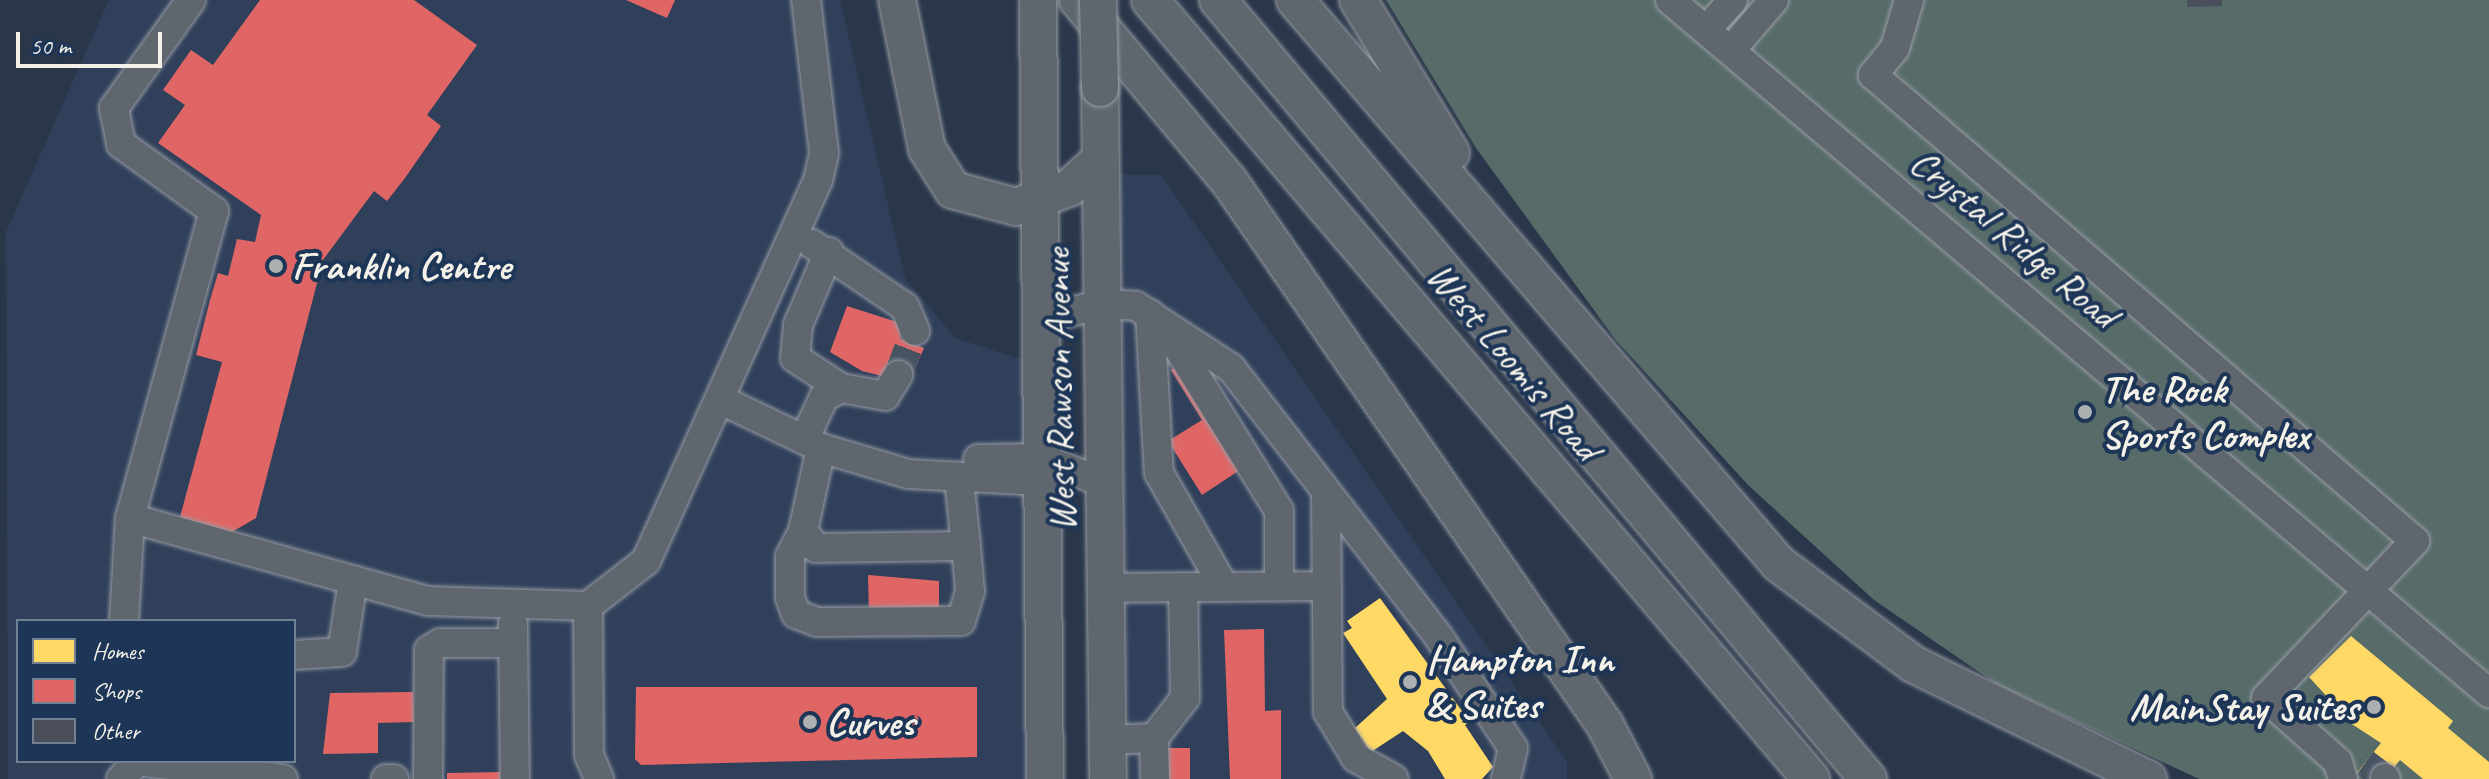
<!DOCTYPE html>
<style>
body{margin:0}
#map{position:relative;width:2489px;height:779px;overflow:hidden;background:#2a374a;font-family:Caveat,sans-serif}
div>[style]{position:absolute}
.built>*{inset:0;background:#30405b}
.green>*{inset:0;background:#576b69}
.homes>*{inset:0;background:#ffd966}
.shops>*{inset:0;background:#e06666;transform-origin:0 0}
.building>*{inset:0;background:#4a4f5b}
.minor-tunnel>*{height:28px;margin-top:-14px;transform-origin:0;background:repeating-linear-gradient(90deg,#485362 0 28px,transparent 0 42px)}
.roads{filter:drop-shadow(0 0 2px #979ca3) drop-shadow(0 0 2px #979ca3)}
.minor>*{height:28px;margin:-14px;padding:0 14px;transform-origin:14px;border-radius:14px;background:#60666e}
.major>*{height:36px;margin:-18px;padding:0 18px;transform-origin:18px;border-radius:18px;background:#60666e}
.bridges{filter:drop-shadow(0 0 2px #979ca3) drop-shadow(0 0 2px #979ca3)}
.major-bridge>*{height:36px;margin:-18px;padding:0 18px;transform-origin:18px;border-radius:18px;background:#60666e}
.dots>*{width:22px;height:22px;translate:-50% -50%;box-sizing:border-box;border:4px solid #1d3557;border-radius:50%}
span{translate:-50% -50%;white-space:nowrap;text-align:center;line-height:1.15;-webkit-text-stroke:8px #1d3557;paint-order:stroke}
.street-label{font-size:40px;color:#f4f1e8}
.poi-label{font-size:40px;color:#f4f1e8;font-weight:700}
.left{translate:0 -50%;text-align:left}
.right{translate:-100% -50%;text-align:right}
.legend{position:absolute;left:16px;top:619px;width:280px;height:144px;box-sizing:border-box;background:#1d3557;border:2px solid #738091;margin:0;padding:10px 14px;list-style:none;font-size:24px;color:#f4f1e8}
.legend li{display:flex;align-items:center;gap:16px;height:40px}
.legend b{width:40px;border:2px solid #738091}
.scale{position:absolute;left:16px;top:32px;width:146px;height:36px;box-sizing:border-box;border:4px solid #f4f1e8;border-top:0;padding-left:10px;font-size:24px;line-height:28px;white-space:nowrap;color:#f4f1e8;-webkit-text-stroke:6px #1d3557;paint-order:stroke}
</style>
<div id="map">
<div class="built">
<div style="clip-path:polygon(evenodd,109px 0,840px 0,905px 278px,955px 338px,1027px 361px,1035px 779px,8px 779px,6px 232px,109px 0,18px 621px,294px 621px,294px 761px,18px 761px,18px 621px)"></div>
<div style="clip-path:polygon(1120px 174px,1161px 175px,1567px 762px,1567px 779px,1129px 779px)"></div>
</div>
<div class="green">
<div style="clip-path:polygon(1386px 0,2489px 0,2489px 779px,2199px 779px,1998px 685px,1874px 600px,1748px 485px,1615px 339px,1476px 148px)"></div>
</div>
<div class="homes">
<div style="clip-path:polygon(1380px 598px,1470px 722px,1465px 725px,1493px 767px,1482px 779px,1445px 779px,1428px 751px,1403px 731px,1371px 752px,1355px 728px,1387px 699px,1343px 633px,1352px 628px,1347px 621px)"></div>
<div style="clip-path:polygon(2351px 636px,2453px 721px,2448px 728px,2489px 762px,2489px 779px,2423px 779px,2400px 760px,2384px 779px,2356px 774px,2381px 743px,2327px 708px,2332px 702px,2309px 677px)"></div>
</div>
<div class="shops">
<div style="clip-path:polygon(260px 0,414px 0,477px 45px,427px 115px,441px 126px,405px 178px,387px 201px,374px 191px,323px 260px,256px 518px,232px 532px,180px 517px,222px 362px,196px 355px,210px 300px,218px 273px,228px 276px,237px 239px,255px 242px,261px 215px,158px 143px,185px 105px,163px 90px,191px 50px,213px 65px)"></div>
<div style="clip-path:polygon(626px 0,675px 0,667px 18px)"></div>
<div style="clip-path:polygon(847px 306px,897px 322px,901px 339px,924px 348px,911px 378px,886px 369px,882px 376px,862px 371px,830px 352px)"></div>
<div style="clip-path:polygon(1196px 354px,1249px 464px,1202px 495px,1168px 441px,1202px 420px,1171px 370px)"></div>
<div style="clip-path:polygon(868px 575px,939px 581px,939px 614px,869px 616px)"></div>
<div style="clip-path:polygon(1264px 629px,1265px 711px,1281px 710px,1281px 779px,1230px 779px,1224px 630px)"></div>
<div style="clip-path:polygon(636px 687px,977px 687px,977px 757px,641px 765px,635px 759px)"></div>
<div style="clip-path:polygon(413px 692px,414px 722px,378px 723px,378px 753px,323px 754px,330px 693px)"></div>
<div style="left:1190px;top:748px;width:31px;height:26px;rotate:90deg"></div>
<div style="clip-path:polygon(500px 772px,500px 779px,447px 779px,447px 773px)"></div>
</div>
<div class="building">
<div style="clip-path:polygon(2187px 0,2222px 0,2222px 6px,2187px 7px)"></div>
</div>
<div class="minor-tunnel">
<div style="left:898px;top:375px;width:47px;rotate:-68.9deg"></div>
<div style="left:2365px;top:763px;width:25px;rotate:37deg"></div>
</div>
<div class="roads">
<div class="minor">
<div style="left:191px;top:0;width:133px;rotate:125.5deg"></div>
<div style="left:114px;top:108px;width:37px;rotate:79deg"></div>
<div style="left:121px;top:144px;width:115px;rotate:35.8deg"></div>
<div style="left:214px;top:211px;width:318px;rotate:105.3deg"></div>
<div style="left:130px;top:518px;width:309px;rotate:15.6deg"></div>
<div style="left:428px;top:601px;width:160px;rotate:1.8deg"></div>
<div style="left:588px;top:606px;width:73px;rotate:-37.8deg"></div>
<div style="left:646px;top:561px;width:418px;rotate:-65.7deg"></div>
<div style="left:818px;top:180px;width:28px;rotate:-77deg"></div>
<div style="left:824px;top:153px;width:154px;rotate:-96.7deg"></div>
<div style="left:1670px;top:0;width:1073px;rotate:40.24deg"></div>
<div style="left:1909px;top:0;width:50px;rotate:106.3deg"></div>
<div style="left:1895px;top:48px;width:35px;rotate:129deg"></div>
<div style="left:1873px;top:75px;width:715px;rotate:40.69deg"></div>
<div style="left:2415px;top:541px;width:216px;rotate:133.5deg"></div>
<div style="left:2266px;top:698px;width:96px;rotate:41.6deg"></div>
<div style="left:2338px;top:762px;width:18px;rotate:74deg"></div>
<div style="left:1706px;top:30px;width:40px;rotate:-48deg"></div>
<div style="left:1731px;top:50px;width:66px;rotate:-49.3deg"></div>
<div style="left:812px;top:244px;width:112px;rotate:34.1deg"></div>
<div style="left:905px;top:307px;width:26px;rotate:67deg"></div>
<div style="left:829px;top:252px;width:79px;rotate:113deg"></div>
<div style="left:798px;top:325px;width:33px;rotate:95deg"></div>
<div style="left:795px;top:358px;width:55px;rotate:33.1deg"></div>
<div style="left:841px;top:388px;width:45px;rotate:10.3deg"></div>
<div style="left:885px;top:396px;width:25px;rotate:-58deg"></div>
<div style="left:1150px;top:314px;width:159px;rotate:86.8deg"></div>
<div style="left:1159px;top:473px;width:131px;rotate:60.3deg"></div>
<div style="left:1039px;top:320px;width:65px;rotate:-14.3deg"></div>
<div style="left:1102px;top:304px;width:34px;rotate:3deg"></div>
<div style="left:1136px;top:306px;width:113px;rotate:33.1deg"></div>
<div style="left:1231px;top:368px;width:339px;rotate:52.3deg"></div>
<div style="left:1438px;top:636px;width:135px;rotate:56.2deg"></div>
<div style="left:1513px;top:748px;width:32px;rotate:103deg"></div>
<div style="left:1170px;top:335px;width:207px;rotate:58.2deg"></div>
<div style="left:1279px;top:511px;width:75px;rotate:90deg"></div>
<div style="left:721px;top:400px;width:111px;rotate:25.6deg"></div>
<div style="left:821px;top:448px;width:91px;rotate:16.6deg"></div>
<div style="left:908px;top:474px;width:133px;rotate:3deg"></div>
<div style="left:804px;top:440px;width:47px;rotate:-65.1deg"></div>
<div style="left:824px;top:397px;width:19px;rotate:-28deg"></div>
<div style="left:821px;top:448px;width:85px;rotate:102.2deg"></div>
<div style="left:803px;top:531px;width:21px;rotate:53deg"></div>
<div style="left:816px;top:548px;width:150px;rotate:-0.8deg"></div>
<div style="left:966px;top:546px;width:68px;rotate:-95.9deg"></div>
<div style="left:978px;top:459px;width:63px;rotate:-0.9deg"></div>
<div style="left:1041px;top:458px;width:68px;rotate:21.6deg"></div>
<div style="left:1326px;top:494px;width:218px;rotate:89.5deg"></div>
<div style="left:1328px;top:712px;width:54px;rotate:58.7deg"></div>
<div style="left:1356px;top:758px;width:43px;rotate:28.9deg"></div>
<div style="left:803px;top:531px;width:28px;rotate:117deg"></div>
<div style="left:790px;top:556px;width:42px;rotate:90deg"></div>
<div style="left:790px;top:598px;width:17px;rotate:69deg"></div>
<div style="left:796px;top:614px;width:22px;rotate:21deg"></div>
<div style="left:817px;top:622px;width:144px;rotate:-0.4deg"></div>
<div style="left:961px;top:621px;width:31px;rotate:-73deg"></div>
<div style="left:970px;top:591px;width:45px;rotate:-95.1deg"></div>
<div style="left:1105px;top:588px;width:222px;rotate:-0.5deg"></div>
<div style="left:588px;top:606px;width:149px;rotate:89.6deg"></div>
<div style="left:589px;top:755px;width:26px;rotate:67deg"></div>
<div style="left:124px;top:621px;width:103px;rotate:-86.7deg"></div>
<div style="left:513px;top:624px;width:155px;rotate:89.3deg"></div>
<div style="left:294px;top:655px;width:48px;rotate:-3.6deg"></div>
<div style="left:342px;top:652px;width:73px;rotate:-81.3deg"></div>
<div style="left:1107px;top:740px;width:47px;rotate:-2.4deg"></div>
<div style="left:2385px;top:778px;width:1px;rotate:45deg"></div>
<div style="left:121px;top:779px;width:24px;rotate:-48deg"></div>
<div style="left:137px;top:761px;width:147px;rotate:7deg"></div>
<div style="left:386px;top:779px;width:8px"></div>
<div style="left:428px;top:779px;width:129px;rotate:-89.6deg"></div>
<div style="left:429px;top:650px;width:13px;rotate:-32deg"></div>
<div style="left:440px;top:643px;width:73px"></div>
<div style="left:1155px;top:779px;width:41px;rotate:-91.4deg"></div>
<div style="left:1154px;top:738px;width:51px;rotate:-52.2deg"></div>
<div style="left:1185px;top:698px;width:111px;rotate:-91deg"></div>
</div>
<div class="major">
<div style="left:897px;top:0;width:152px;rotate:78.6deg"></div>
<div style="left:927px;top:149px;width:49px;rotate:57.6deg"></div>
<div style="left:953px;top:190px;width:65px;rotate:15.1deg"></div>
<div style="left:1016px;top:207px;width:56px;rotate:-19.7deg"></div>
<div style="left:1069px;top:188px;width:42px;rotate:-42.1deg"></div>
<div style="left:1038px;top:0;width:779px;rotate:89.49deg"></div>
<div style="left:1078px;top:0;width:236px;rotate:50.2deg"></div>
<div style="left:1229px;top:181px;width:661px;rotate:55.35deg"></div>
<div style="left:1605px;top:725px;width:61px;rotate:62.6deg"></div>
<div style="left:1150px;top:0;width:1022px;rotate:49.68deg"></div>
<div style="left:1218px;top:0;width:1015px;rotate:50.16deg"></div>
<div style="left:1295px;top:0;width:743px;rotate:49.37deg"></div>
<div style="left:1779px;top:564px;width:167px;rotate:36.7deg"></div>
<div style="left:1913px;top:664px;width:262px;rotate:26.1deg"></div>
<div style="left:1358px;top:0;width:179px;rotate:58.7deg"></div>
<div style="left:1100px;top:88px;width:691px;rotate:89.34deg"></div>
</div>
</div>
<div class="bridges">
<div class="major-bridge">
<div style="left:1098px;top:0;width:88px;rotate:88.7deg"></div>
</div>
</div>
<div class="dots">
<div style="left:276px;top:266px;background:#adb0b1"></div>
<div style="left:2085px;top:412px;background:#adb0b1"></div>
<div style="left:1410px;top:682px;background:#adb0b1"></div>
<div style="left:2374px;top:707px;background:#adb0b1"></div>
<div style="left:810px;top:722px;background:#adb0b1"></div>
</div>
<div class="street-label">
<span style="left:2014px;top:238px;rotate:40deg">Crystal Ridge Road</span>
<span style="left:1514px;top:361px;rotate:50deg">West Loomis Road</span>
<span style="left:1059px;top:390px;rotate:-91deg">West Rawson Avenue</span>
</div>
<div class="poi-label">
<span class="left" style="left:292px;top:266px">Franklin Centre</span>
<span class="left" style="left:2101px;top:412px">The Rock<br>Sports Complex</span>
<span class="left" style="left:1426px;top:682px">Hampton Inn<br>&amp; Suites</span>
<span class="right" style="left:2358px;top:707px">MainStay Suites</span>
<span class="left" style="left:826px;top:722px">Curves</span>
</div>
<ul class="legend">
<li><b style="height:22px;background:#ffd966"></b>Homes</li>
<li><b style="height:22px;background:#e06666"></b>Shops</li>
<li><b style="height:22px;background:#4a4f5b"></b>Other</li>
</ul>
<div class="scale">50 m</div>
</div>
